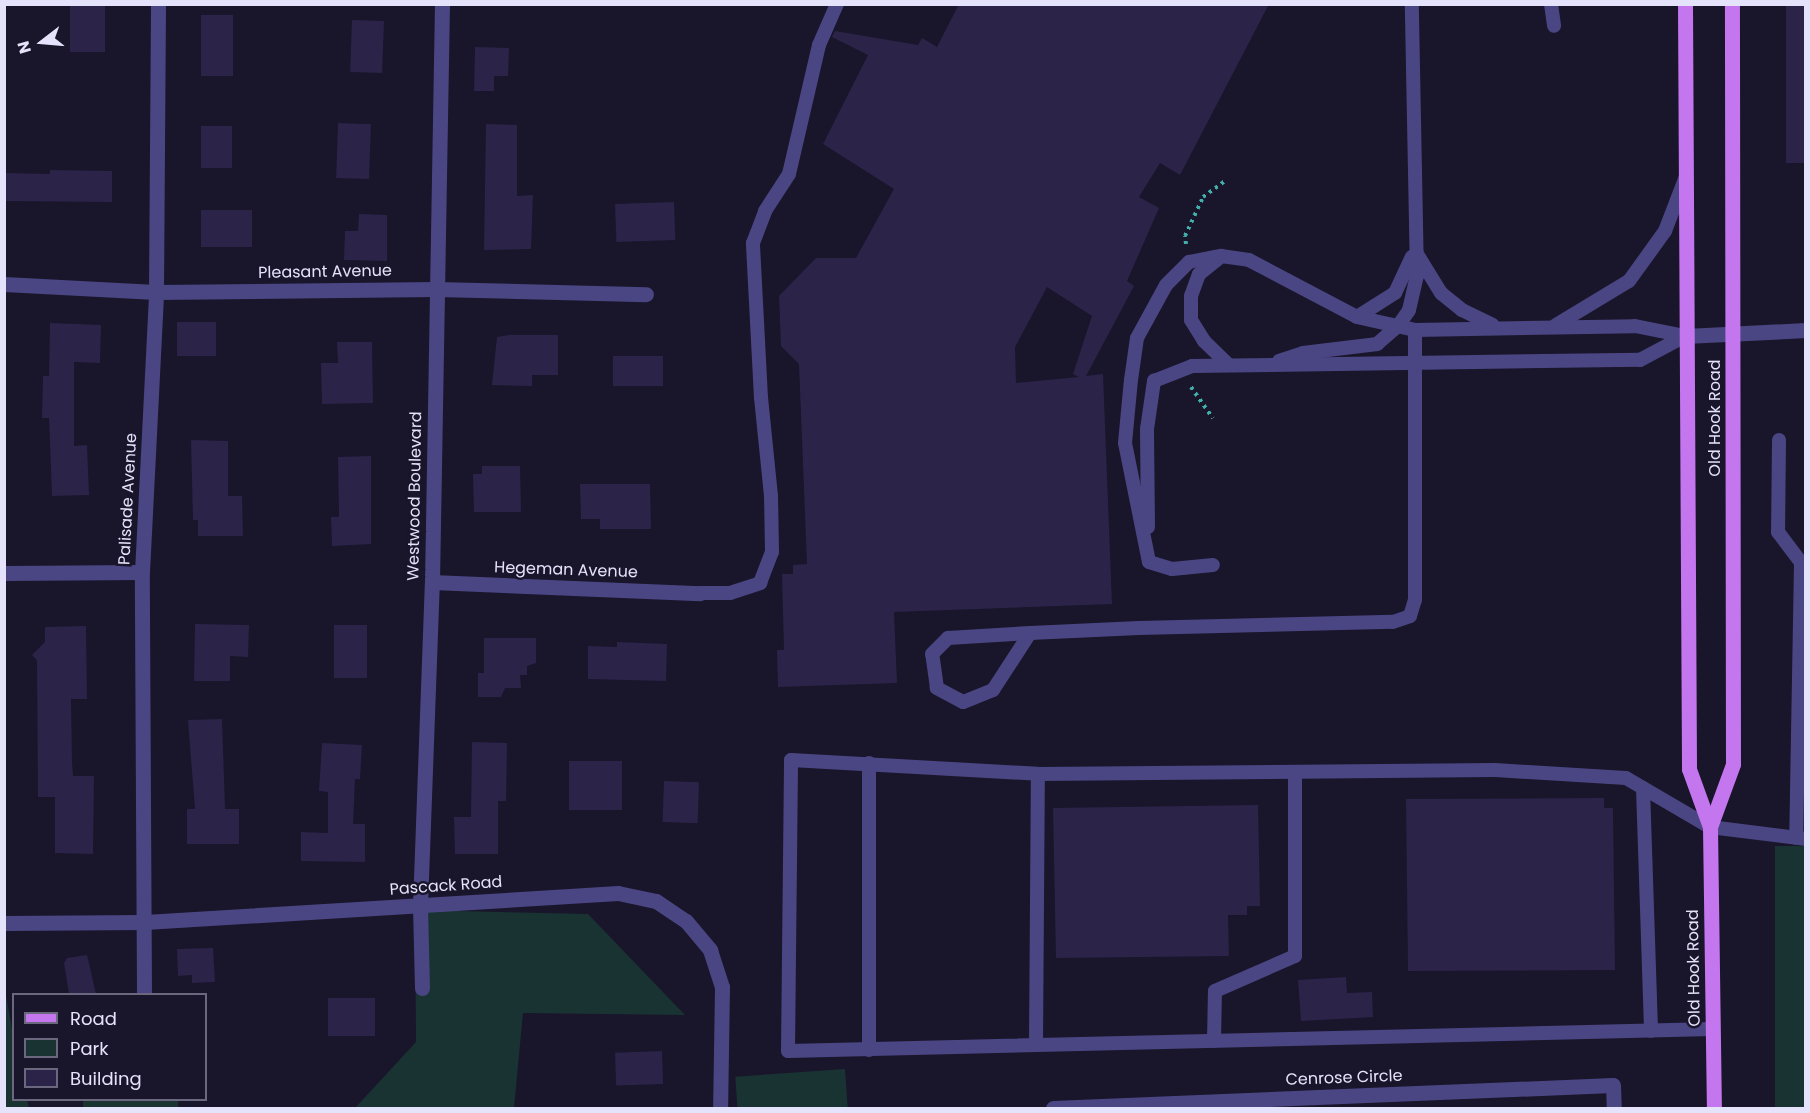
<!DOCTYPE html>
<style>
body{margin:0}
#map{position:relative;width:1810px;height:1113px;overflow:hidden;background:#19152a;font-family:Poppins,sans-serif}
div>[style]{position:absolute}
.green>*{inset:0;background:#193333;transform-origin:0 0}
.building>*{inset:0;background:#2c2349;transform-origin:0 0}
.path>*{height:4px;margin-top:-2px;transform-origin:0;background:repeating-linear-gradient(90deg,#41b0ac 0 3px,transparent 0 7.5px)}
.lane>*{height:14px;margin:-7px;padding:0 7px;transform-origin:7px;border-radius:7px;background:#4a4683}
.street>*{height:15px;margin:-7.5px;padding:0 7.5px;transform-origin:7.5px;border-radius:7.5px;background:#4a4683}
.primary>*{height:15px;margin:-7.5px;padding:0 7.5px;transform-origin:7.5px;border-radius:7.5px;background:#c476ee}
span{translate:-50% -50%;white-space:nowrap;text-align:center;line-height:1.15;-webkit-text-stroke:5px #19152a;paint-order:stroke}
.street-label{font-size:16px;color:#e5e2fb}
.frame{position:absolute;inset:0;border:6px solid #e5e2fb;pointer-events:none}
.legend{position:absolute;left:12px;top:993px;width:195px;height:108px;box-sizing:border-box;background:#19152a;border:2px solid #6b677e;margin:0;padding:8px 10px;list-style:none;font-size:18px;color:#e5e2fb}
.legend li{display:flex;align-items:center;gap:12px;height:30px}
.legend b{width:30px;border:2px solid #6b677e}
.north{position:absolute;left:12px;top:12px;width:60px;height:60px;-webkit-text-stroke:4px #19152a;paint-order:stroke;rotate:254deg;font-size:16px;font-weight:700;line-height:24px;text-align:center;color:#e5e2fb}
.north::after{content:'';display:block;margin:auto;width:21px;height:27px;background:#e5e2fb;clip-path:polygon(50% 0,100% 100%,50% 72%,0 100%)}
</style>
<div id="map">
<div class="green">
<div style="left:1805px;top:846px;width:262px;height:30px;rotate:90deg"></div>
<div style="clip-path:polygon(415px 910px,588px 914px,685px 1015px,523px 1013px,514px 1108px,355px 1108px,416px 1042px)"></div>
<div style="clip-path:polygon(5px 990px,13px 1034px,14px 1100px,27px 1100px,29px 1108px,5px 1108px)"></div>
<div style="left:845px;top:1069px;width:39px;height:110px;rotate:86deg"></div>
<div style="left:83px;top:1100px;width:95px;height:12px"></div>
</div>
<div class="building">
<div style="left:70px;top:4px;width:35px;height:48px"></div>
<div style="clip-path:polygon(evenodd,959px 4px,1269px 4px,1180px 175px,1160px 163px,1139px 197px,1159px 208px,1127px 281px,1134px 286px,1086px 376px,1103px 374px,1112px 604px,894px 612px,897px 683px,778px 687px,777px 650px,784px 650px,782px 574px,793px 574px,793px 565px,807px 564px,799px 364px,781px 346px,779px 296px,816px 258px,856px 258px,894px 189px,823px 144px,868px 55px,832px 37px,835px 31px,918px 45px,922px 38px,937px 47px,959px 4px,1047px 287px,1092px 316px,1073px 374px,1079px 377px,1016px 383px,1015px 347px,1047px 287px)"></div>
<div style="left:1786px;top:4px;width:20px;height:159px"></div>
<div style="left:201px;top:15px;width:32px;height:61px"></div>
<div style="left:352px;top:20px;width:32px;height:52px;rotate:2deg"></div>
<div style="clip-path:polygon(475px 47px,509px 48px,508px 76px,494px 76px,494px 91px,474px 91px)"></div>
<div style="left:338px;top:123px;width:33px;height:55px;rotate:2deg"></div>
<div style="clip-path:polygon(486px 124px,517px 125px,517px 196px,533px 195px,531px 249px,484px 250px)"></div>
<div style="left:201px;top:126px;width:31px;height:42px"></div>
<div style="clip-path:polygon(50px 170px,112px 171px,112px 202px,4px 201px,4px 173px,50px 174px)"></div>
<div style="left:674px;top:202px;width:38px;height:59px;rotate:88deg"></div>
<div style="left:201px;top:210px;width:51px;height:37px"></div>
<div style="clip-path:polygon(359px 214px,387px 215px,387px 261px,344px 260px,345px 231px,358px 231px)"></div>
<div style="left:177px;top:322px;width:39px;height:34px"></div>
<div style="clip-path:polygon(50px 323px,101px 325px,100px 363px,74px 362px,74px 446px,87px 445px,89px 495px,52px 496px,49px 418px,42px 418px,43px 376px,49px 376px)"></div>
<div style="clip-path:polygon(509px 335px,558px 335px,558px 375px,532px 375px,532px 386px,492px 385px,497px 337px)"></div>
<div style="clip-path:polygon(337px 342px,372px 342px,373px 403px,322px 404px,321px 363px,338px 363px)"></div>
<div style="left:613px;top:356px;width:50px;height:30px"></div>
<div style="clip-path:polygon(191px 440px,228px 441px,228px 496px,242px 496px,243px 536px,198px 536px,198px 520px,193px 520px)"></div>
<div style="clip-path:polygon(371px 456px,371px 544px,332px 546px,331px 517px,339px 517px,338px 457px)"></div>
<div style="clip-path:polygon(482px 466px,520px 466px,521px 512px,474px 512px,473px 474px,482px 474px)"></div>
<div style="clip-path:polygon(580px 484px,650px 484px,651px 529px,600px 529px,600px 519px,581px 519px)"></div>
<div style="clip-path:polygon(195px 624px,249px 625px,248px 657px,230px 656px,230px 681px,194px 681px)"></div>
<div style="left:334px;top:625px;width:33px;height:53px"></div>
<div style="clip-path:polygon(86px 626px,87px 699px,71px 699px,72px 763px,73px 776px,94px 776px,93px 854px,55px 853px,55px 797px,38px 797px,37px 660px,32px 655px,45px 642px,45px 627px)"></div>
<div style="clip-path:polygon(484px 638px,536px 638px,536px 663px,527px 666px,527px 675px,520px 675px,521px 688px,505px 688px,501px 697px,478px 697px,478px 673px,484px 673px)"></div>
<div style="clip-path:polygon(617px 642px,667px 644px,666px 681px,588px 679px,588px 646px,617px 647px)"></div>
<div style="clip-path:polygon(222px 719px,225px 809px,239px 809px,239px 844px,187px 844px,187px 809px,195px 809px,188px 720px)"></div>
<div style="clip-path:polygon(472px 742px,507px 743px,506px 801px,498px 801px,498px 854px,455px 854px,454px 817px,471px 817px)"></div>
<div style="clip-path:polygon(322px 743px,362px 745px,360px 779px,355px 779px,353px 824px,365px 824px,365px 862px,301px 861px,301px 832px,328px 833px,328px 792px,319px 791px)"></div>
<div style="left:569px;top:761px;width:53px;height:49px"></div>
<div style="left:664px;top:781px;width:35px;height:41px;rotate:2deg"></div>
<div style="clip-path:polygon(1604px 798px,1604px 808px,1613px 808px,1615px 970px,1408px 971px,1406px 799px)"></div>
<div style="clip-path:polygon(1258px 805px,1260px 906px,1247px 906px,1247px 915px,1228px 915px,1229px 956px,1056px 958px,1053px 808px)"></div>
<div style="clip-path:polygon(213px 948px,215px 982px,192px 983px,192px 975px,178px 976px,177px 949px)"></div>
<div style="clip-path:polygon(87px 955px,96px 994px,69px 994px,64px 963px,67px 958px)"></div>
<div style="clip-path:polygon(1346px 977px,1347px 993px,1372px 992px,1373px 1017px,1301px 1021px,1298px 980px)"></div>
<div style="left:328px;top:998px;width:47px;height:38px"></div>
<div style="left:662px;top:1051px;width:33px;height:47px;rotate:88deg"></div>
</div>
<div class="path">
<div style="left:1186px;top:244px;width:8px;rotate:-97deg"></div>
<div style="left:1185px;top:236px;width:43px;rotate:-65.2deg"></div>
<div style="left:1203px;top:197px;width:29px;rotate:-36deg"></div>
<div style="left:1191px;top:387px;width:38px;rotate:55deg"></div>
</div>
<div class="lane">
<div style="left:1551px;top:4px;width:22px;rotate:82deg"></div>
<div style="left:1417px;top:254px;width:46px;rotate:58.4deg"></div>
<div style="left:1441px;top:293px;width:27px;rotate:39deg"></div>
<div style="left:1462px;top:310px;width:34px;rotate:26deg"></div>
<div style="left:1219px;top:258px;width:26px;rotate:141deg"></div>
<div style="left:1199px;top:274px;width:23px;rotate:110deg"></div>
<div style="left:1191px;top:296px;width:24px;rotate:90deg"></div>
<div style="left:1191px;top:320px;width:25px;rotate:58deg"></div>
<div style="left:1204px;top:341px;width:33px;rotate:44deg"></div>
<div style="left:1357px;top:317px;width:45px;rotate:-32.3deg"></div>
<div style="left:1395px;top:293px;width:40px;rotate:-65deg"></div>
<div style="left:1556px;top:325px;width:85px;rotate:-31.1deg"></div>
<div style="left:1629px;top:281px;width:62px;rotate:-54.2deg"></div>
<div style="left:1665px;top:231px;width:56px;rotate:-69deg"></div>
<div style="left:1279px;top:361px;width:25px;rotate:-18deg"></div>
<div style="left:1303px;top:353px;width:75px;rotate:-6.9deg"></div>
<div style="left:1377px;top:344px;width:28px;rotate:-41deg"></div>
<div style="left:1398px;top:326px;width:19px;rotate:-55deg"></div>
<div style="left:1409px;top:310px;width:35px;rotate:-77deg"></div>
<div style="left:1417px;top:276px;width:272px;rotate:-91.1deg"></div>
<div style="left:1779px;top:440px;width:92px;rotate:90.6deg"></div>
<div style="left:1778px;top:532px;width:39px;rotate:53deg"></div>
<div style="left:1801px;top:563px;width:275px;rotate:91deg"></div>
<div style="left:1148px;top:527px;width:98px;rotate:-90.6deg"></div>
<div style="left:1147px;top:429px;width:49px;rotate:-81.7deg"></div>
<div style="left:1154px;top:381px;width:41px;rotate:-21.5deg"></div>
<div style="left:1192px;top:366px;width:448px;rotate:-0.8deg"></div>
<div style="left:1640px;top:360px;width:51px;rotate:-28.1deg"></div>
<div style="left:1149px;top:562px;width:121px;rotate:-101.4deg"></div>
<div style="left:1125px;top:443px;width:63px;rotate:-84.6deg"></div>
<div style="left:1131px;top:380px;width:42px;rotate:-81.9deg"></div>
<div style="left:1137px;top:338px;width:60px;rotate:-61.3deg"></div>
<div style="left:1166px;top:285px;width:33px;rotate:-45deg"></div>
<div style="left:1189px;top:262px;width:33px;rotate:-11deg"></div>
<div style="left:1221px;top:256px;width:28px;rotate:8deg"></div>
<div style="left:1249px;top:260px;width:122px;rotate:27.8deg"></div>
<div style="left:1357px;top:317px;width:59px;rotate:12.6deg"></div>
<div style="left:1415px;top:330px;width:220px;rotate:-1deg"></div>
<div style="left:1635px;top:326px;width:51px;rotate:11.3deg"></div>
<div style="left:1149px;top:562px;width:24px;rotate:17deg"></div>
<div style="left:1172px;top:569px;width:41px;rotate:-5.6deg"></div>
<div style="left:700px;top:593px;width:30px"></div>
<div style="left:730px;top:593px;width:32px;rotate:-18deg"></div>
<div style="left:760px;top:583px;width:33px;rotate:-69deg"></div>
<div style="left:772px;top:552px;width:56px;rotate:-91deg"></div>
<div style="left:771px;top:496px;width:99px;rotate:-95.8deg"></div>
<div style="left:761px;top:398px;width:155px;rotate:-93deg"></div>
<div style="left:753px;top:243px;width:34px;rotate:-69deg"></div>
<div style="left:765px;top:211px;width:44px;rotate:-57deg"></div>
<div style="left:789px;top:174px;width:132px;rotate:-76.9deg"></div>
<div style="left:819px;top:45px;width:45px;rotate:-66.3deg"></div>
<div style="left:1030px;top:633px;width:68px;rotate:123deg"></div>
<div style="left:993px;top:690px;width:32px;rotate:158deg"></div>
<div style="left:963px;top:702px;width:30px;rotate:-152deg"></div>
<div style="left:937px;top:688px;width:34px;rotate:-98deg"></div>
<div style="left:932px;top:654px;width:23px;rotate:-45deg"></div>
<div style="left:948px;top:638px;width:82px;rotate:-3.5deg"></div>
<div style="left:1030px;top:633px;width:109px;rotate:-2.6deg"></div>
<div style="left:1139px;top:628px;width:254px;rotate:-1.4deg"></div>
<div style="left:1393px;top:622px;width:18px;rotate:-19deg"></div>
<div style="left:1410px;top:616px;width:17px;rotate:-73deg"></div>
<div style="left:1415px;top:600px;width:270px;rotate:-90deg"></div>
<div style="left:1643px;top:788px;width:243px;rotate:88.1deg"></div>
<div style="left:1713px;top:1029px;width:925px;rotate:178.64deg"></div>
<div style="left:788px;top:1051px;width:291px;rotate:-89.4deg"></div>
<div style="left:791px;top:760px;width:247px;rotate:3.2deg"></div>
<div style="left:1038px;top:774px;width:457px;rotate:-0.5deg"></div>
<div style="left:1495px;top:770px;width:131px;rotate:3.5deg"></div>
<div style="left:1626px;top:778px;width:97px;rotate:30.3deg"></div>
<div style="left:1710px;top:827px;width:97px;rotate:7.1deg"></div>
<div style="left:1214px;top:1041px;width:50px;rotate:-88.9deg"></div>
<div style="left:1215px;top:991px;width:87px;rotate:-23.6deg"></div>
<div style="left:1295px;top:956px;width:184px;rotate:-90deg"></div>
<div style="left:1036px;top:1044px;width:270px;rotate:-89.6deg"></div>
<div style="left:869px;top:1050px;width:287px;rotate:-90deg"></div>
</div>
<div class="street">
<div style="left:4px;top:284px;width:152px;rotate:3deg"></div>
<div style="left:156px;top:292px;width:280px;rotate:-0.6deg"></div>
<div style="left:436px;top:289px;width:210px;rotate:1.4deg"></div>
<div style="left:1685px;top:336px;width:121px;rotate:-2.8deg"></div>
<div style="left:4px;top:573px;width:138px;rotate:-0.4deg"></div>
<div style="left:432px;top:582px;width:268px;rotate:2.4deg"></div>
<div style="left:4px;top:923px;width:141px;rotate:-0.4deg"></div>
<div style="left:145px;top:922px;width:474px;rotate:-3.5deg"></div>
<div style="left:618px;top:893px;width:39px;rotate:12deg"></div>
<div style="left:656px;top:901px;width:36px;rotate:34deg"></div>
<div style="left:686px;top:921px;width:38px;rotate:50deg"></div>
<div style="left:710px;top:950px;width:39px;rotate:72deg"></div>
<div style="left:722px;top:987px;width:121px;rotate:90.9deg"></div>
<div style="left:422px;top:988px;width:82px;rotate:-91.4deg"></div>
<div style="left:420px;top:906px;width:324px;rotate:-87.9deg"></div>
<div style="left:432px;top:582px;width:578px;rotate:-89.01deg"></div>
<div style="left:144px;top:994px;width:422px;rotate:-90.3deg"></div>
<div style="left:142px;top:572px;width:280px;rotate:-87.1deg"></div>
<div style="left:156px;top:292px;width:288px;rotate:-89.6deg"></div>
<div style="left:1053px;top:1108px;width:560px;rotate:-2.35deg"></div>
<div style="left:1613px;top:1085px;width:23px;rotate:88deg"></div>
</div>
<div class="primary">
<div style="left:1685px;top:4px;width:765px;rotate:89.7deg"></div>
<div style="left:1689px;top:769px;width:62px;rotate:70.1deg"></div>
<div style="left:1710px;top:827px;width:281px;rotate:89.2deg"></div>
<div style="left:1710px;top:827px;width:67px;rotate:-69.9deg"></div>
<div style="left:1733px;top:764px;width:760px;rotate:-90.08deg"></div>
</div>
<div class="street-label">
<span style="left:325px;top:272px;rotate:-1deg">Pleasant Avenue</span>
<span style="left:1715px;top:418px;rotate:-90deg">Old Hook Road</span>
<span style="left:415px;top:496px;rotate:-89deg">Westwood Boulevard</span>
<span style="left:128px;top:499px;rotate:-87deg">Palisade Avenue</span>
<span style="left:566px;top:570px;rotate:2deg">Hegeman Avenue</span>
<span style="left:446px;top:886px;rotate:-4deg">Pascack Road</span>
<span style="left:1694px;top:968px;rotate:-91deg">Old Hook Road</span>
<span style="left:1344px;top:1078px;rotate:-2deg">Cenrose Circle</span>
</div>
<div class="frame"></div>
<ul class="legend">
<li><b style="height:8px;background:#c476ee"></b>Road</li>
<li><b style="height:16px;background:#193333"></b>Park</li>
<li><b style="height:16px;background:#2c2349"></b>Building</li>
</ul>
<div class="north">N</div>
</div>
